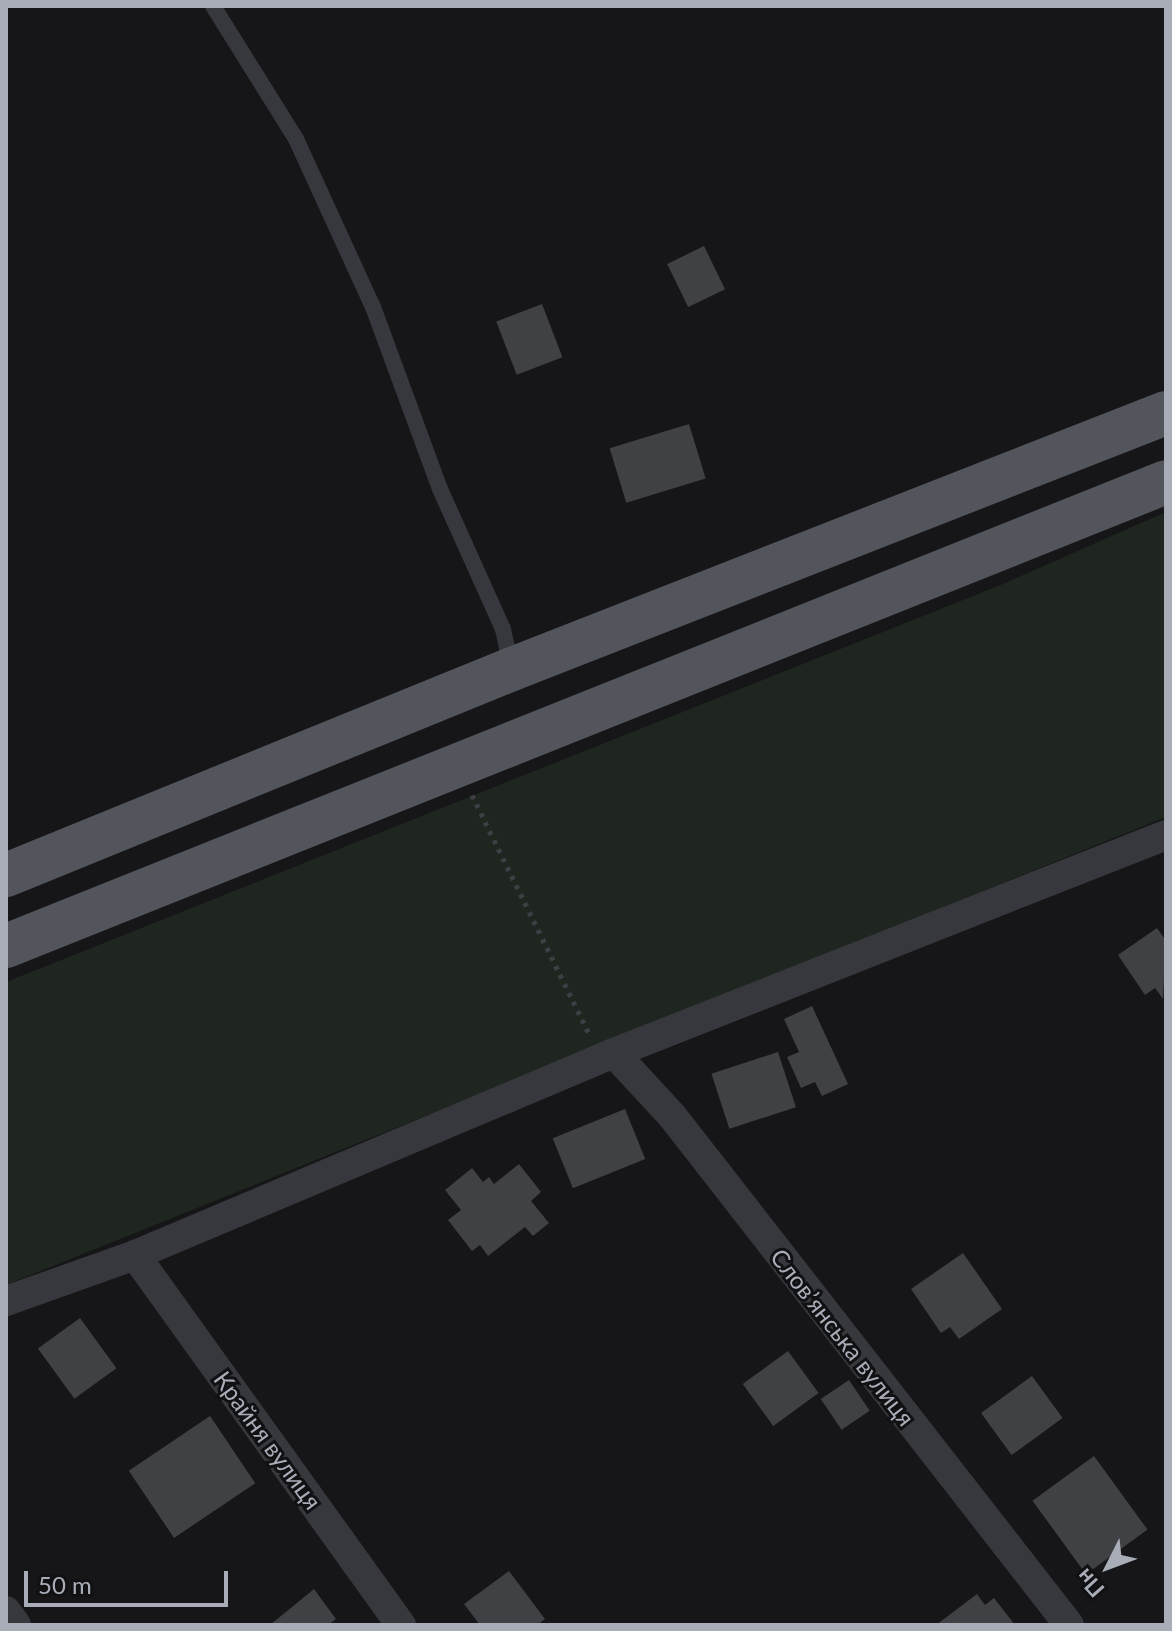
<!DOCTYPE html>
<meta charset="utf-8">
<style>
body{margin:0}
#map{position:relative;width:1172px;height:1631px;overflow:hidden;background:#161618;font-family:Lato,sans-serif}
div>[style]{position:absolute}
.green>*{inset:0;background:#1e261f}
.building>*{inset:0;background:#404145;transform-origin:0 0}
.path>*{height:5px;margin-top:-2.5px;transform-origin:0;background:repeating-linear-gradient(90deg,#3d3f44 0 4px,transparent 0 10px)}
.lane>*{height:16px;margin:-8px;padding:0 8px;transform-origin:8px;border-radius:8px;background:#37383d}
.street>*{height:30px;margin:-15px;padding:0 15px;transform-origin:15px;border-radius:15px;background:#37383d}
.primary>*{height:44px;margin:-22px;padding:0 22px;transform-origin:22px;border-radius:22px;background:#53555c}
span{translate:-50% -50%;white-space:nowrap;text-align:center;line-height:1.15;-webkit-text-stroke:6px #111113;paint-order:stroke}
.street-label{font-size:24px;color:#a8adb8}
.frame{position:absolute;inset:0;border:8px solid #a8adb8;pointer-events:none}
.north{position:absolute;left:1068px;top:1527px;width:80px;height:80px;-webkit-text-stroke:6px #111113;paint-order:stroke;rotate:228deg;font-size:22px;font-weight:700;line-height:32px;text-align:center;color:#a8adb8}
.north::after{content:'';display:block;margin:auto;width:28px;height:36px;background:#a8adb8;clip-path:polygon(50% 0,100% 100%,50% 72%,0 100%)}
.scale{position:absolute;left:24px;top:1571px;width:204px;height:36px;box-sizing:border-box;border:4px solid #a8adb8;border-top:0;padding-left:10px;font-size:24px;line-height:28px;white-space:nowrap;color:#a8adb8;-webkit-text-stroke:6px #111113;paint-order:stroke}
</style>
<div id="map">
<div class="green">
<div style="clip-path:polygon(1166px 512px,1166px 817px,6px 1285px,6px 982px,1003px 584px)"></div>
</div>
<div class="building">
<div style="left:704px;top:246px;width:48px;height:41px;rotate:64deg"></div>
<div style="left:542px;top:304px;width:57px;height:49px;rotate:69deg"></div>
<div style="left:689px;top:424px;width:57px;height:83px;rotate:73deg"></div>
<div style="clip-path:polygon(1157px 928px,1166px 941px,1163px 999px,1155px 988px,1145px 995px,1118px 955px)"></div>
<div style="clip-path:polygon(812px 1006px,848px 1084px,822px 1096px,815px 1082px,801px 1088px,787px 1057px,799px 1052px,784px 1019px)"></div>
<div style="left:778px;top:1052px;width:58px;height:70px;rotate:72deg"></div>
<div style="left:625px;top:1109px;width:54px;height:78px;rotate:68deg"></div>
<div style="clip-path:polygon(519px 1164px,541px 1192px,531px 1201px,549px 1223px,533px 1236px,525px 1227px,488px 1256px,480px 1245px,472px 1251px,448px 1220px,461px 1210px,445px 1190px,472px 1168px,483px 1182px,489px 1177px,494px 1184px)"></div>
<div style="clip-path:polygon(963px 1253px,1002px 1309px,959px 1339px,950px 1327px,941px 1333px,911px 1289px)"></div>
<div style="left:80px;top:1318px;width:62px;height:52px;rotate:54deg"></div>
<div style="left:788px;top:1351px;width:52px;height:56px;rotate:54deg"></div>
<div style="left:1032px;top:1376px;width:52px;height:63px;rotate:54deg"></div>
<div style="left:849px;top:1380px;width:37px;height:34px;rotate:56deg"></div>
<div style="left:210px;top:1416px;width:81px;height:98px;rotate:56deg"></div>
<div style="left:1094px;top:1456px;width:91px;height:76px;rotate:54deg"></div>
<div style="clip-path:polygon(509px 1571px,545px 1619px,537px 1625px,480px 1625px,464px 1604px)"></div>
<div style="clip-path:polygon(314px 1589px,336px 1619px,328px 1625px,270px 1625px)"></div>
<div style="clip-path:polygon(977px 1594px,985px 1605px,994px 1598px,1015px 1625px,936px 1625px)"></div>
</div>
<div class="path">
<div style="left:472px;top:795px;width:266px;rotate:63.9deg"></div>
</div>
<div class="lane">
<div style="left:213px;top:6px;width:157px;rotate:58deg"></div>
<div style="left:296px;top:139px;width:185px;rotate:65.4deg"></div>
<div style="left:373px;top:307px;width:194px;rotate:69.8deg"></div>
<div style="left:440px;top:489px;width:154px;rotate:65.8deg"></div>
<div style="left:503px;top:629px;width:39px;rotate:78deg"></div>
</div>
<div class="street">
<div style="left:614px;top:1053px;width:87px;rotate:47.3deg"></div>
<div style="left:673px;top:1117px;width:644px;rotate:52.06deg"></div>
<div style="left:135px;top:1255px;width:456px;rotate:54.3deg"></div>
<div style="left:6px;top:1301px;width:137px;rotate:-19.6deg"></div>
<div style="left:135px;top:1255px;width:520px;rotate:-22.87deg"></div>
<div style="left:614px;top:1053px;width:593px;rotate:-21.55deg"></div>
<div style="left:6px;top:1611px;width:17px;rotate:54deg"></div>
</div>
<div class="primary">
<div style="left:6px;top:875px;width:546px;rotate:-22.15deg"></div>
<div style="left:512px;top:669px;width:702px;rotate:-21.38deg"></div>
<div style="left:6px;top:946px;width:1249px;rotate:-21.8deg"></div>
</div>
<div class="street-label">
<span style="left:843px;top:1337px;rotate:52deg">Словʼянська вулиця</span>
<span style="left:268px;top:1440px;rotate:54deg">Крайня вулиця</span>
</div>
<div class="frame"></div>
<div class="north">Пн</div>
<div class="scale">50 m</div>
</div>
